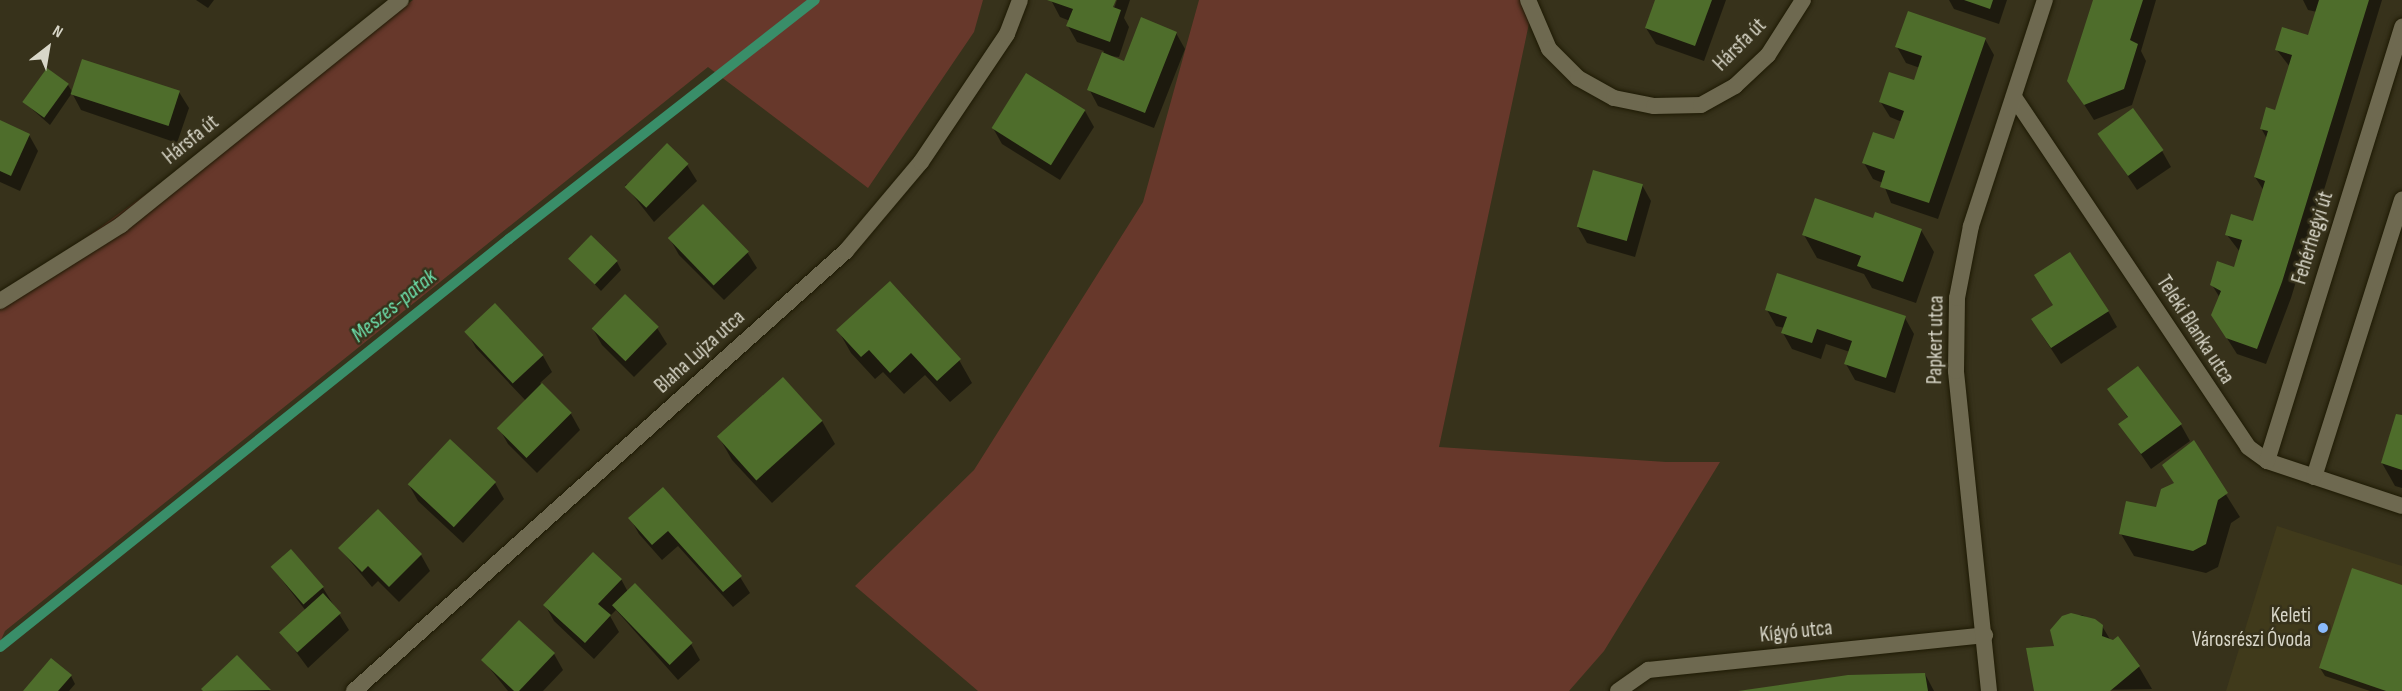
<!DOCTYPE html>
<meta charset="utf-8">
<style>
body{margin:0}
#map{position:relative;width:2402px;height:691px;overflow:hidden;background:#37321b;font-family:"Sofia Sans Condensed",sans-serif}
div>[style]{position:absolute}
.built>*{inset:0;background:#403a1b}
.green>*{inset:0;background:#67382b}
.shadow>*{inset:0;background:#0007}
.stream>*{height:10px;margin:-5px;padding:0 5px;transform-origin:5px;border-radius:5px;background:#398e69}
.building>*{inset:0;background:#4e6d2b;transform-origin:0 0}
.roads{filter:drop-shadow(0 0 2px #1e1a04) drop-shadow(0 0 2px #1e1a04)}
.minor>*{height:16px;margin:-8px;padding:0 8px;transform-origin:8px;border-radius:8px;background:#6e6950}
.tertiary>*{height:16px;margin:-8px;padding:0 8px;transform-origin:8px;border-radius:8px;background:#6e6950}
.dots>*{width:16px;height:16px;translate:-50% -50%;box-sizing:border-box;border:3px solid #37321b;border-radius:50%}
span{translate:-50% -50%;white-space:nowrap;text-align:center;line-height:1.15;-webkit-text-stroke:5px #37321b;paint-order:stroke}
.street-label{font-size:21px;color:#d8d6c8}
.poi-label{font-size:21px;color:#d8d6c8}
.right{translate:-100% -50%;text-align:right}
.water-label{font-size:22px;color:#6de0ac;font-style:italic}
.north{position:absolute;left:18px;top:18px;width:60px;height:60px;-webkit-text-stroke:4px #37321b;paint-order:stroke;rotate:31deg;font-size:16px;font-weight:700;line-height:24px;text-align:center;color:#d8d6c8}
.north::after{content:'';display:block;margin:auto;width:21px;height:27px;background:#d8d6c8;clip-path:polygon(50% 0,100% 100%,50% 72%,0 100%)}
</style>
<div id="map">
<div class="built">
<div style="clip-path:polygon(2277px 526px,2402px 566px,2402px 691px,2226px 691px)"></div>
</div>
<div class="green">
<div style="clip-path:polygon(413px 0,983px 0,974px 32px,868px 188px,708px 67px,5px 631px,0 642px,0 300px)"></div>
<div style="clip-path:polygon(1199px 0,1534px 0,1439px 447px,1666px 462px,1720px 462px,1604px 651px,1569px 691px,978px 691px,855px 586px,974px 470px,1143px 202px)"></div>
</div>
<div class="shadow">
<div style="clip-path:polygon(196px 0,214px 0,208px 8px)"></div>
<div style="clip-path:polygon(1051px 0,1114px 0,1112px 14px,1117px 0,1130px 0,1124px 18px,1129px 27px,1119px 57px,1109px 56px,1125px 63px,1176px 33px,1185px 49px,1154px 128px,1098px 106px,1089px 89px,1104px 51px,1077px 42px,1068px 26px,1070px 21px,1060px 17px)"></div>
<div style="clip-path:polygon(1657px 0,1726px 0,1704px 61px,1656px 44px,1646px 28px)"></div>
<div style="clip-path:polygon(1949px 0,2007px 0,1999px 24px,1954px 9px)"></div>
<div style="clip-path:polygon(2094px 0,2156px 0,2141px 51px,2146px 61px,2132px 105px,2094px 120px,2069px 81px)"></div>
<div style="clip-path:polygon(2303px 0,2382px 0,2291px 298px,2266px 364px,2237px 354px,2223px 332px,2220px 298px,2212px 285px,2235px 269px,2240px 252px,2227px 235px,2254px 223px,2264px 191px,2255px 177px,2267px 139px,2261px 128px,2276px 111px,2290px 67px,2276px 49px,2309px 37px,2317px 12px,2308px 10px)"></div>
<div style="clip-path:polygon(1985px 39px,1994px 55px,1938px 219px,1891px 203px,1883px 183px,1873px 179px,1864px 163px,1895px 141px,1902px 122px,1890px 117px,1880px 101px,1915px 82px,1920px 68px,1906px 63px,1897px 47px)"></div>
<div style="clip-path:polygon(68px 85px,73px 93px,179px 92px,189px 108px,177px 143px,81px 110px,72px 93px,50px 125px,25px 103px)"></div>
<div style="clip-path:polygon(1085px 111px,1094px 127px,1060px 180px,1002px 144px,993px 128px)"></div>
<div style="clip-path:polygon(0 122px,29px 135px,38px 151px,20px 191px,0 182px)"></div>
<div style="clip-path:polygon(2099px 133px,2162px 151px,2171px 167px,2137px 190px)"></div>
<div style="clip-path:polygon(687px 165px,697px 181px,654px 222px,625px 185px)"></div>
<div style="clip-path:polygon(1642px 185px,1651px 201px,1635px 257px,1587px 243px,1578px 227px)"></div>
<div style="clip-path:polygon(1874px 220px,1921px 230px,1934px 252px,1916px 303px,1872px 288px,1864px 274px,1817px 258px,1804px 235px)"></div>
<div style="clip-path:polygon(670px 239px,747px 252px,757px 268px,724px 300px,679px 255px)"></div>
<div style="clip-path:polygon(571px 259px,617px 262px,621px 270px,601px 291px)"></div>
<div style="clip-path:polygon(1767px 310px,1905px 318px,1914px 334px,1895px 393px,1855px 380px,1846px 364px,1850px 352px,1826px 344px,1821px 359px,1792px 349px,1783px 333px,1785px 328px,1776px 326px)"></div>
<div style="clip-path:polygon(2108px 311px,2117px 327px,2061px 364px,2042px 335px)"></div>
<div style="clip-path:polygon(657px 328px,667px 344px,634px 377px,602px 345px,593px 329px)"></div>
<div style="clip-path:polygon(838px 330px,959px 360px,972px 383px,950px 402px,925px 375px,904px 394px,883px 372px,875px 379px,851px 353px)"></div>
<div style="clip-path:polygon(467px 332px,543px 356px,552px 372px,540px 383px,571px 414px,580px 430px,537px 473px,508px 444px,499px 428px,526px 401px,476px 348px)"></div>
<div style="clip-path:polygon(2109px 389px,2181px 425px,2190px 441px,2151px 469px,2120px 424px,2128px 418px)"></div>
<div style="clip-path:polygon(2402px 417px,2402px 488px,2395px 486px,2382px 463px)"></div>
<div style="clip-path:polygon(822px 421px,835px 444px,772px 503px,732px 460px,719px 437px)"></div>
<div style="clip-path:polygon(2193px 442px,2240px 517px,2231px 523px,2218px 567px,2206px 573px,2134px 556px,2121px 534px,2158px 509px,2175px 484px)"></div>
<div style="clip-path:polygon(495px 483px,504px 499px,463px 543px,418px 501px,409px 485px)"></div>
<div style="clip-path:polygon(663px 489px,740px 577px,750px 593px,733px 607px,678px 546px,662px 560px,639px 534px,630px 518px)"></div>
<div style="clip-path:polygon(340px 549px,421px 555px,430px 571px,399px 602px,378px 581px,372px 587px)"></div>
<div style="clip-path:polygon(291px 551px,323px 588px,349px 630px,308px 668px,282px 633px,306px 611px,272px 567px)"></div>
<div style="clip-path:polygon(621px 579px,628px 592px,691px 644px,700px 660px,678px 680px,616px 610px,610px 616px,619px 632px,594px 659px,554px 621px,545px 605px)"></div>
<div style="clip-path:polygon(2402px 587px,2402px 691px,2370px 691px,2325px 676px,2320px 668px)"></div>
<div style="clip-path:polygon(2082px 615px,2102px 626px,2111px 641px,2139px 667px,2152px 689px,2036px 691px,2056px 647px,2063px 618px)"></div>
<div style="clip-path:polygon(554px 654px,563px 670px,543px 691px,508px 691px,483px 660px)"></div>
<div style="clip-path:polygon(237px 657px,270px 691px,204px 691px)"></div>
<div style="clip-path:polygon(1925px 674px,1934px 691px,1739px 691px)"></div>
<div style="clip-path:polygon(71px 676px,75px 684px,69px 691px,25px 691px)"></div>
</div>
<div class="stream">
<div style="left:0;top:647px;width:652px;rotate:-38.71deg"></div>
<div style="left:509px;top:239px;width:388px;rotate:-38deg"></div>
</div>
<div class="building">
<div style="clip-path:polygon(1047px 0,1116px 0,1113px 7px,1121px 10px,1110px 42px,1066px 26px,1073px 9px)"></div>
<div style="clip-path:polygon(1655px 0,1712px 0,1695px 46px,1645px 28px)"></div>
<div style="clip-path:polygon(1964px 0,1993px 0,1990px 9px)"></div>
<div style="clip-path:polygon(2093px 0,2143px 0,2130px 40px,2138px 44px,2124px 89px,2084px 105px,2067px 81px)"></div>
<div style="clip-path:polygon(2319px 0,2369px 0,2282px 282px,2257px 349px,2226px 338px,2211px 315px,2221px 291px,2210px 285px,2217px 261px,2234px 267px,2242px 240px,2225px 235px,2231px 214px,2253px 221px,2265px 181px,2254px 177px,2268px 131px,2260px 129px,2266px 107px,2275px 110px,2292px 55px,2275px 50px,2282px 27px,2308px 35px)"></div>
<div style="clip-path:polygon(1908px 11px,1986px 38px,1929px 203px,1880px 187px,1885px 171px,1862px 163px,1873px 132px,1894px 139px,1904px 111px,1879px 102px,1889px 72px,1914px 80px,1922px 56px,1895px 47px)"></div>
<div style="clip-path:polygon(1141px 17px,1177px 32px,1145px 113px,1087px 90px,1102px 52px,1124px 61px)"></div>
<div style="left:82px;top:59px;width:103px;height:37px;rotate:18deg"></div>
<div style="left:47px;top:68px;width:27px;height:42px;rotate:36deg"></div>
<div style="left:1026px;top:73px;width:70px;height:65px;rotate:32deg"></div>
<div style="left:2133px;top:108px;width:52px;height:44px;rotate:54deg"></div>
<div style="clip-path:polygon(0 120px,30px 134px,11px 176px,0 171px)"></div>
<div style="left:667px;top:143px;width:30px;height:61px;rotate:44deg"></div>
<div style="left:1593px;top:170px;width:52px;height:59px;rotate:16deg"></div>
<div style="clip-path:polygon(1815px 198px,1873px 218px,1875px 212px,1922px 229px,1903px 282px,1857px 266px,1861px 256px,1802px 235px)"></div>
<div style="left:703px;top:204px;width:66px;height:49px;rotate:46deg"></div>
<div style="left:591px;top:235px;width:37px;height:33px;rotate:44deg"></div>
<div style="clip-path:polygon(2070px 252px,2109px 311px,2051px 348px,2031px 319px,2053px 305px,2034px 275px)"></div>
<div style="clip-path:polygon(1777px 273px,1906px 316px,1886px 378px,1844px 364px,1852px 341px,1817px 329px,1812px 343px,1781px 333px,1787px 317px,1765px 310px)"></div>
<div style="clip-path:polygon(890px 281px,961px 359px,937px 381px,911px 353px,890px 373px,869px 350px,861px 357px,836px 330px)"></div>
<div style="left:625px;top:294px;width:47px;height:48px;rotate:44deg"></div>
<div style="left:495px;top:303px;width:71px;height:42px;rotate:47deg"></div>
<div style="clip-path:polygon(2138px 366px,2182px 424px,2141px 454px,2118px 424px,2128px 417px,2107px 389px)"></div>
<div style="left:783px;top:377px;width:59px;height:89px;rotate:48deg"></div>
<div style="left:542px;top:383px;width:42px;height:64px;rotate:45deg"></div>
<div style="clip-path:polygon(2396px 414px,2402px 415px,2402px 470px,2381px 463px)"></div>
<div style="left:450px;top:439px;width:63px;height:62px;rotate:43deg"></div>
<div style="clip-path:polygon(2194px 440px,2228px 493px,2218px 500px,2206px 544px,2193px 551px,2119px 534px,2126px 501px,2156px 507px,2161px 489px,2174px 483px,2162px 465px)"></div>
<div style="clip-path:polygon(663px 487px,742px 576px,723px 592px,668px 531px,652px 545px,628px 518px)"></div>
<div style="clip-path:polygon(378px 509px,422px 554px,389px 587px,368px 566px,362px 572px,338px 548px)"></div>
<div style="left:291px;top:549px;width:50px;height:27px;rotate:49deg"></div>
<div style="clip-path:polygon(593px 552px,622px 579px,598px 604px,611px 615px,585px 643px,543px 605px)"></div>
<div style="clip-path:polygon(2352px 568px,2402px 585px,2402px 691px,2386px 691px,2319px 668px)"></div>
<div style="left:635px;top:583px;width:83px;height:32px;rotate:46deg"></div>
<div style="left:323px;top:593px;width:27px;height:59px;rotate:48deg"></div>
<div style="clip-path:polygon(2071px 613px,2095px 619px,2103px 625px,2102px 636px,2113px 640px,2118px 636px,2140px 666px,2110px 691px,2034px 691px,2026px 648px,2054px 646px,2050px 630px,2062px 616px)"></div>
<div style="clip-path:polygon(519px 620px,555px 653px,519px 691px,514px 691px,481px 660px)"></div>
<div style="clip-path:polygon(237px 655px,271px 690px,203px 691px,201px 689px)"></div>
<div style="clip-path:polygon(51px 658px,72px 675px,58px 691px,23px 691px)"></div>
<div style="clip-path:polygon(1925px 673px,1928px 691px,1738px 691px,1848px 675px)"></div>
</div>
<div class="roads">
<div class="minor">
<div style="left:2014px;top:97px;width:421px;rotate:56.2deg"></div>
<div style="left:2248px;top:447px;width:24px;rotate:36deg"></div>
<div style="left:2267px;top:461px;width:142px;rotate:18.4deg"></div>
<div style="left:2267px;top:461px;width:455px;rotate:-72.7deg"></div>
<div style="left:2314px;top:477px;width:291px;rotate:-72.4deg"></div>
<div style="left:354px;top:691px;width:660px;rotate:-41.81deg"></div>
<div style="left:846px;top:251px;width:116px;rotate:-49.9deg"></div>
<div style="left:921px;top:162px;width:154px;rotate:-56.1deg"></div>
<div style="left:1007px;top:34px;width:36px;rotate:-69deg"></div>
<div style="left:1618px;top:691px;width:37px;rotate:-35deg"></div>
<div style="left:1648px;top:670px;width:339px;rotate:-5.9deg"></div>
<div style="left:1989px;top:691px;width:322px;rotate:-95.9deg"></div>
<div style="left:1956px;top:371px;width:73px;rotate:-89.2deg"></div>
<div style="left:1957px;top:298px;width:73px;rotate:-79deg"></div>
<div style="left:1971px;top:226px;width:238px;rotate:-71.9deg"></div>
</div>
<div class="tertiary">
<div style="left:1528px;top:0;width:53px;rotate:66.8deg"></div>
<div style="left:1549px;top:49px;width:41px;rotate:45deg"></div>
<div style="left:1578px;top:78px;width:41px;rotate:29.1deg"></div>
<div style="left:1614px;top:98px;width:41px;rotate:11.3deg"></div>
<div style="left:1654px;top:106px;width:47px;rotate:-1.2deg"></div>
<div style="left:1701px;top:105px;width:39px;rotate:-29deg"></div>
<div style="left:1735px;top:86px;width:45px;rotate:-43.2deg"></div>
<div style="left:1768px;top:55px;width:65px;rotate:-57.5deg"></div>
<div style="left:0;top:301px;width:143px;rotate:-32.1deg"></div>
<div style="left:121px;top:225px;width:359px;rotate:-38.8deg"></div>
</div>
</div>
<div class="dots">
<div style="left:2323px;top:628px;background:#8abafc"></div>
</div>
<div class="street-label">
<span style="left:1740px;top:45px;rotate:-45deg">Hársfa út</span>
<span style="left:191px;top:140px;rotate:-39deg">Hársfa út</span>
<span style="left:2313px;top:238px;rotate:-73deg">Fehérhegyi út</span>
<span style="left:2195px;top:330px;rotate:57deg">Teleki Blanka utca</span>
<span style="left:1936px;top:340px;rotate:-89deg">Papkert utca</span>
<span style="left:700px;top:352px;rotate:-42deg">Blaha Lujza utca</span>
<span style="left:1796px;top:632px;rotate:-6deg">Kígyó utca</span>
</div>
<div class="poi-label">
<span class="right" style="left:2311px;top:628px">Keleti<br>Városrészi Óvoda</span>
</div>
<div class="water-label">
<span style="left:394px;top:306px;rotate:-39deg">Meszes-patak</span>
</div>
<div class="north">N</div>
</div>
